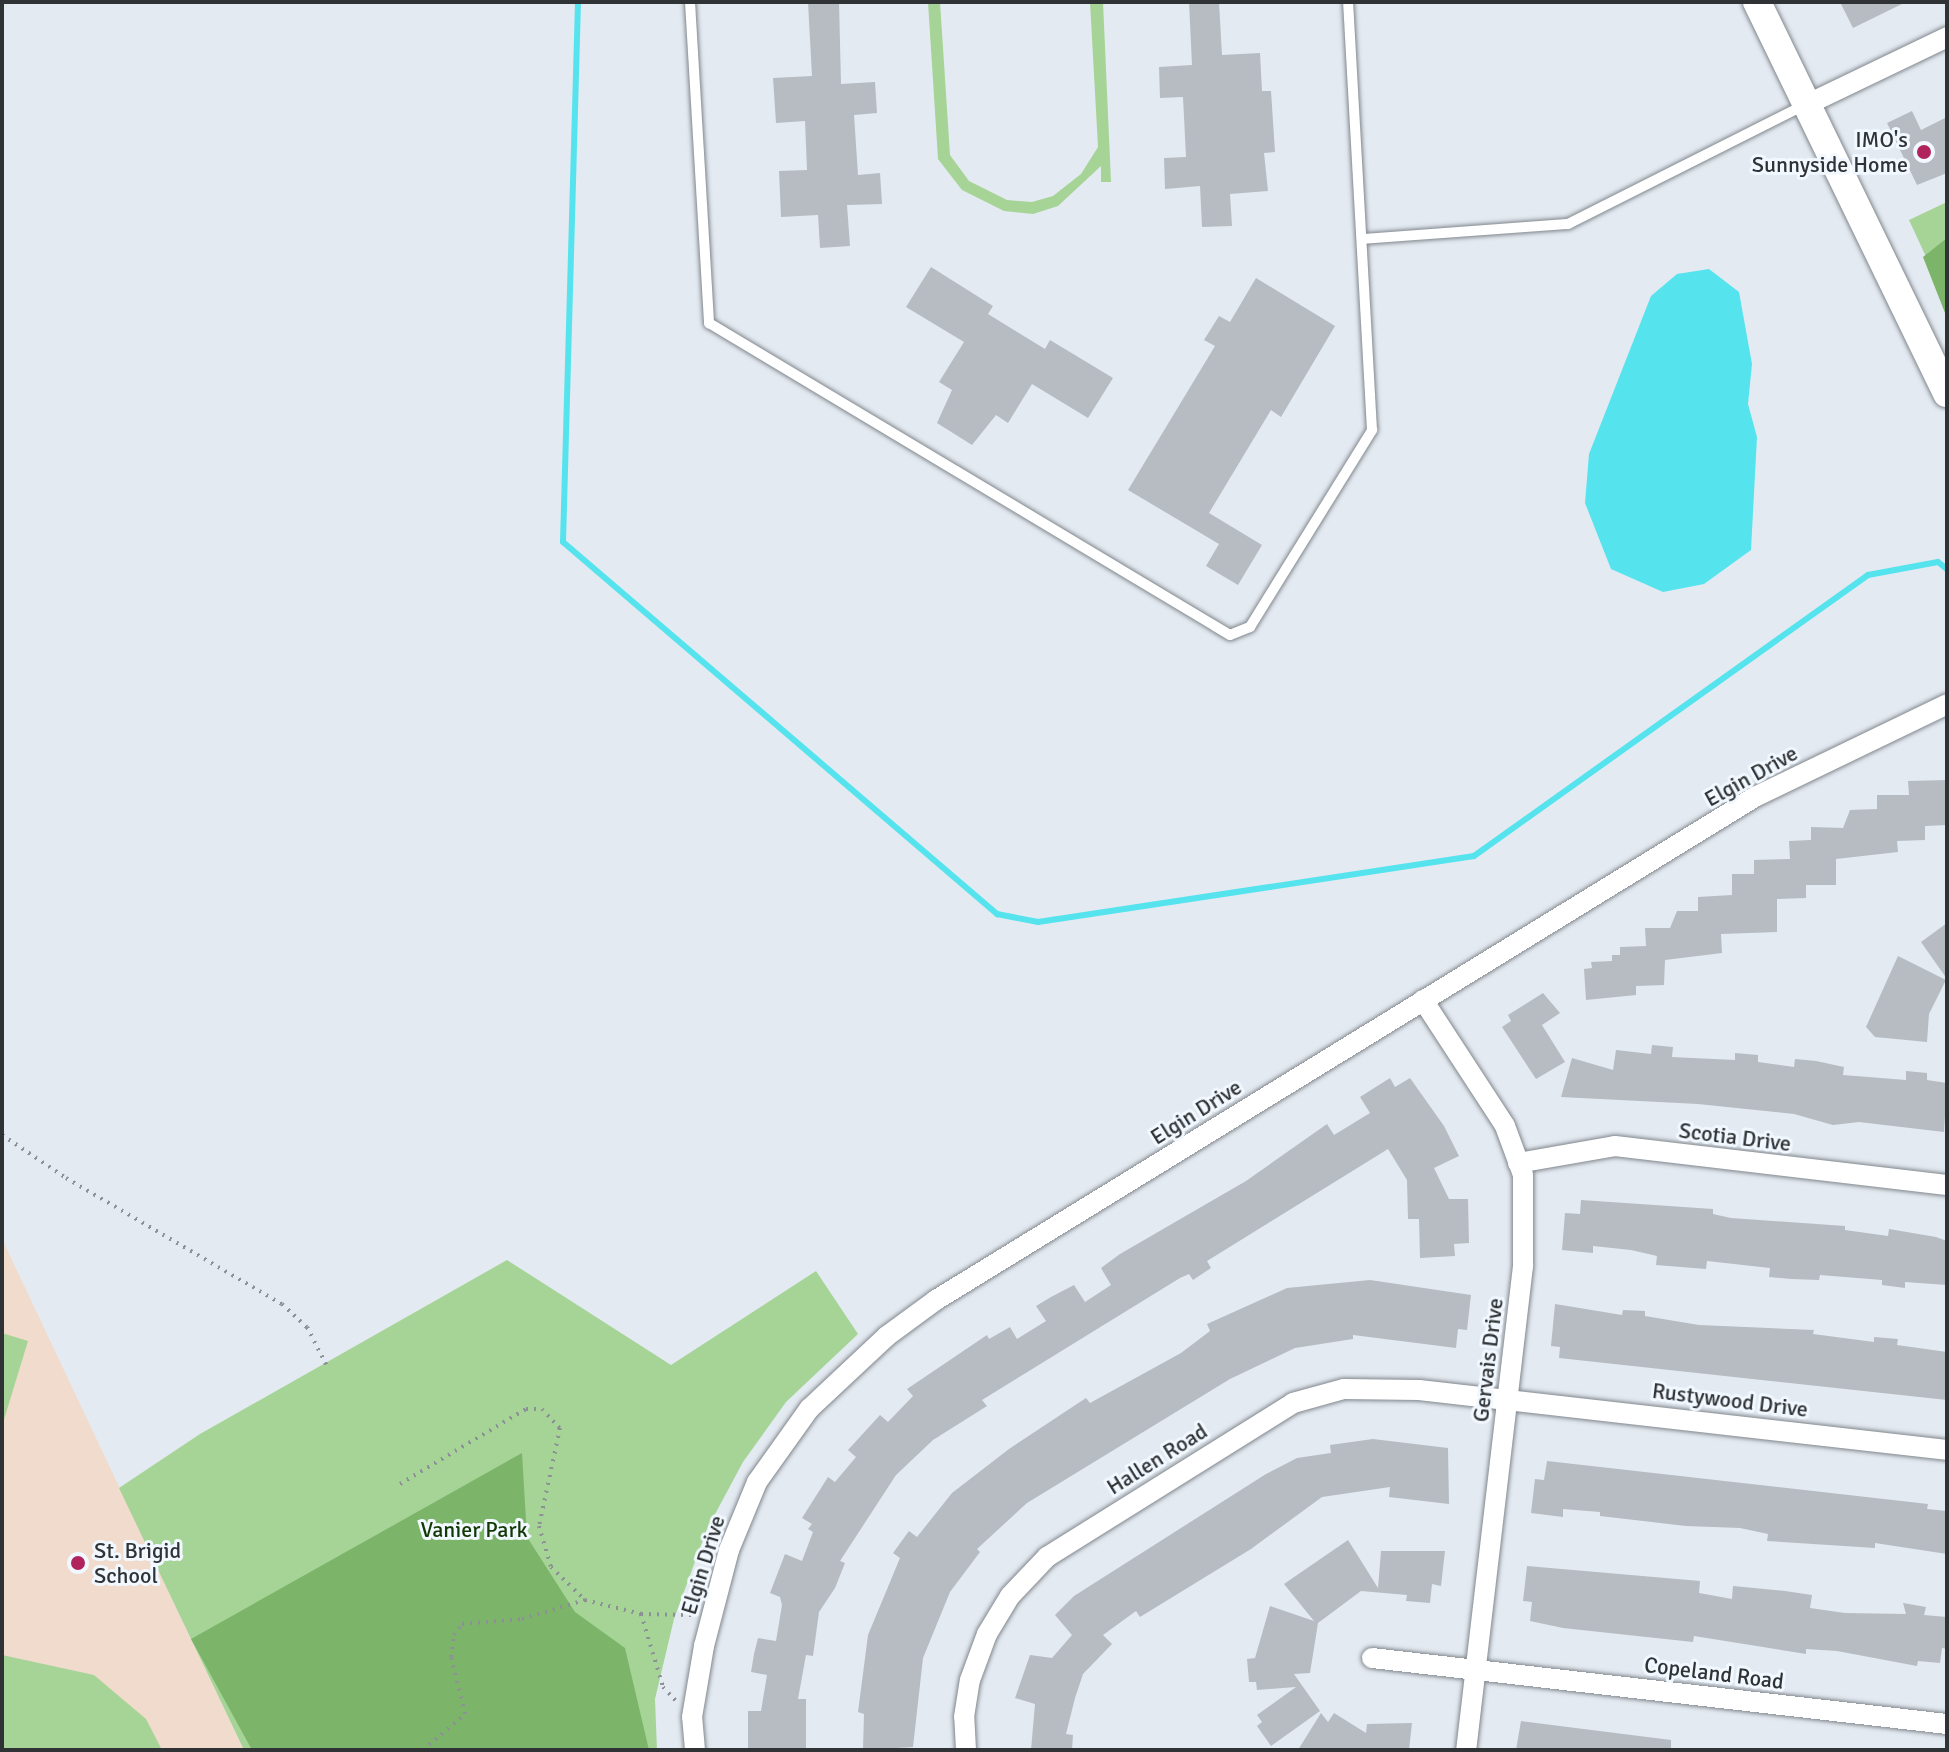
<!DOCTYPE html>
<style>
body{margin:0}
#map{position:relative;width:1949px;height:1752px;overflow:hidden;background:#e4eaf1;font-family:Signika,sans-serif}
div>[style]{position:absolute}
.education>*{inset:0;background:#f0dbcd}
.green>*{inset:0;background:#a5d496}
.forest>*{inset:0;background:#7cb56a}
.water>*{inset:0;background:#55e3ee}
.stream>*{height:6px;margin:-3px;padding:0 3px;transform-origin:3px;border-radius:3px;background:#55e3ee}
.building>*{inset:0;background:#b6bcc2}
.path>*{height:4px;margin-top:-2px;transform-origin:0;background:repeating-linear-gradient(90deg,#8d9196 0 2px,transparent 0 8px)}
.roads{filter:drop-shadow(0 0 2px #81878d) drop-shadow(0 0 2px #81878d)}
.lane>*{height:10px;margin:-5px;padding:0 5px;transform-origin:5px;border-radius:5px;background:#fff}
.street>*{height:20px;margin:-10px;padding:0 10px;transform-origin:10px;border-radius:10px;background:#fff}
.secondary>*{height:28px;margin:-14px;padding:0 14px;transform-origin:14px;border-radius:14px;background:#fff}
.dots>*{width:22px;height:22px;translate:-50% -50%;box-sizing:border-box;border:4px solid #f1f8ff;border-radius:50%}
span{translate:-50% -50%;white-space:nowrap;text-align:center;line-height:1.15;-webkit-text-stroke:6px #f1f8ff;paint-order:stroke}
.poi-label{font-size:22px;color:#303335}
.right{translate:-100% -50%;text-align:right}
.left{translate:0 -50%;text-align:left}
.street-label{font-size:22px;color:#303335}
.park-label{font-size:22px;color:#123803}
.frame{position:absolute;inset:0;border:4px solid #303335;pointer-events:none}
</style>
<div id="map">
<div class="education">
<div style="clip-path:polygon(2px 1239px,191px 1639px,244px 1750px,2px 1750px)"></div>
</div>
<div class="green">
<div style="clip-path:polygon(928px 2px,940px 2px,950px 155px,969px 181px,1007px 200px,1032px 202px,1053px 196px,1081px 174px,1098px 147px,1090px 2px,1103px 2px,1111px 182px,1101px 182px,1101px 166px,1058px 206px,1033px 214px,1004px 211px,962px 190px,938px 159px)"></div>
<div style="clip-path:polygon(1947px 202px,1947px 302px,1909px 220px)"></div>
<div style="clip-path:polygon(507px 1260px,671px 1365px,816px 1271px,858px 1334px,786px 1402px,743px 1462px,707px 1529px,674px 1619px,655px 1699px,657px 1750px,244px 1750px,119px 1488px,200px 1434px)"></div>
<div style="clip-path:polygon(2px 1333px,28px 1341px,2px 1426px)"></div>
<div style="clip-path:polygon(2px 1655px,94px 1675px,146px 1719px,162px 1750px,2px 1750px)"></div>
</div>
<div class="forest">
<div style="clip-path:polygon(1947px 238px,1947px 318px,1923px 257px)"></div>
<div style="clip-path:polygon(522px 1453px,527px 1537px,575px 1612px,625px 1648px,649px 1750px,252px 1750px,191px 1639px)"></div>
</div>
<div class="water">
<div style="clip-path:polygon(1709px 269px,1739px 292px,1752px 364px,1748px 404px,1757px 437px,1751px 550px,1704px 584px,1663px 592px,1611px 569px,1585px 503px,1589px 454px,1651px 296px,1677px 274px)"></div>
</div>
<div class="stream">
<div style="left:578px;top:2px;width:540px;rotate:91.59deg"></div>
<div style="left:563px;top:542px;width:572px;rotate:40.6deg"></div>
<div style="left:997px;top:914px;width:42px;rotate:11deg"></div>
<div style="left:1038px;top:922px;width:441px;rotate:-8.6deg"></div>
<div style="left:1474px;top:856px;width:484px;rotate:-35.5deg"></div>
<div style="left:1868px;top:575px;width:71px;rotate:-10.5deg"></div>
<div style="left:1938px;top:562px;width:11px;rotate:38deg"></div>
</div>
<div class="building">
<div style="clip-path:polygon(808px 2px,839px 2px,841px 84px,875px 82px,877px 113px,854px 115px,858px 175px,880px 173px,882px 204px,847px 205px,850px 246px,820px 248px,818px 215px,781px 217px,779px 171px,807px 170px,805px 121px,776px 123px,773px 78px,812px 76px)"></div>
<div style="clip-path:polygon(1189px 2px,1219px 2px,1222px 55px,1260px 53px,1262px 91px,1271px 91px,1275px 152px,1264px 153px,1268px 191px,1230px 194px,1232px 226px,1202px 227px,1200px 186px,1165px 189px,1164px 158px,1186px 157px,1183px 97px,1160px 98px,1159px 67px,1192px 65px)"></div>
<div style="clip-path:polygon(1840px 2px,1906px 2px,1853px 28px)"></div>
<div style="clip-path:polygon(1912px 111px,1921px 130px,1947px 117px,1947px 173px,1917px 185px,1887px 123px)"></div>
<div style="clip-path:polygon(931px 267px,993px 306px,988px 314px,1045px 349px,1050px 340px,1113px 378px,1088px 418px,1032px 384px,1008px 423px,996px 415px,972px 445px,937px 423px,952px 390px,939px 382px,964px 342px,906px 307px)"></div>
<div style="clip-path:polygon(1256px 278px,1335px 326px,1281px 417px,1271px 410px,1209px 513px,1262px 545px,1238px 585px,1206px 566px,1219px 544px,1128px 490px,1215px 346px,1204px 340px,1219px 316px,1230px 322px)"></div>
<div style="clip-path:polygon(1947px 780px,1947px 825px,1925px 826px,1925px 840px,1897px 841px,1898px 852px,1836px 859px,1836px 885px,1806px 885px,1806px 898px,1777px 899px,1777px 932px,1721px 934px,1722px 953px,1665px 960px,1664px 985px,1636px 986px,1636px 995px,1586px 1000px,1584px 969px,1592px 968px,1591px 962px,1612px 961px,1612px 955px,1620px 955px,1620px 947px,1646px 946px,1645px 928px,1670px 928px,1677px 911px,1698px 911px,1698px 897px,1732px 895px,1732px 874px,1754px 874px,1754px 860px,1790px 859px,1789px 841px,1811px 840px,1811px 827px,1843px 828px,1850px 810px,1877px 809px,1877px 795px,1909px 795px,1908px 781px)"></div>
<div style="clip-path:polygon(1947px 923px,1947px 979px,1921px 942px)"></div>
<div style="clip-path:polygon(1898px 956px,1946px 980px,1929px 1014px,1927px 1042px,1875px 1037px,1866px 1027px)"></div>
<div style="clip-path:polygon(1543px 993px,1560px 1013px,1542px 1025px,1565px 1062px,1536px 1079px,1502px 1027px,1511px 1021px,1508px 1015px)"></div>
<div style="clip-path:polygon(1652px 1045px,1673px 1047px,1672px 1057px,1735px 1060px,1735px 1053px,1758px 1055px,1758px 1062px,1794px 1067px,1795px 1059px,1816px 1061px,1844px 1067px,1843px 1075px,1906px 1080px,1906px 1071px,1927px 1073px,1927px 1080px,1947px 1083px,1944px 1132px,1859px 1122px,1833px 1125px,1794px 1114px,1698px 1104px,1561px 1097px,1572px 1058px,1613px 1070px,1616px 1050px,1651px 1054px)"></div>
<div style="clip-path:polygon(1390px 1078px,1395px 1087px,1410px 1078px,1444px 1126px,1459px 1156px,1434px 1168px,1449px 1199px,1468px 1199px,1469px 1243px,1454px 1244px,1455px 1256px,1420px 1258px,1419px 1219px,1408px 1219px,1407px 1180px,1388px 1149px,1207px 1261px,1211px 1268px,1193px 1280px,1189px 1274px,1180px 1278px,982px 1400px,987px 1406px,933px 1440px,896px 1475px,840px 1561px,845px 1563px,835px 1588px,819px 1612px,813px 1656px,806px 1655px,798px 1699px,806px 1699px,806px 1750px,748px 1750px,748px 1711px,761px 1711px,767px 1675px,751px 1672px,754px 1654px,758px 1638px,776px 1641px,782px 1605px,780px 1597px,770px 1593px,785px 1554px,802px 1561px,813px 1532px,808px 1529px,812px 1524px,802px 1518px,828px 1477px,835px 1482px,856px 1457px,848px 1450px,880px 1415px,888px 1422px,913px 1396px,907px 1389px,987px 1335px,989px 1339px,1010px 1327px,1017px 1339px,1046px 1321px,1036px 1306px,1051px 1297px,1074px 1285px,1085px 1302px,1111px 1285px,1101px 1268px,1120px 1254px,1246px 1181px,1327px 1124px,1334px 1135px,1370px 1113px,1360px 1097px)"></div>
<div style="clip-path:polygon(1581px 1200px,1713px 1209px,1713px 1214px,1731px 1218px,1845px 1226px,1845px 1230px,1888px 1236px,1889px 1229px,1936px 1237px,1947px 1241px,1947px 1285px,1905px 1282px,1905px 1288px,1882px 1285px,1882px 1280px,1820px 1275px,1819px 1280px,1791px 1279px,1769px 1277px,1770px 1268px,1707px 1261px,1706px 1269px,1656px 1265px,1657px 1256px,1631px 1250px,1593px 1246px,1593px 1253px,1562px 1250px,1565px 1213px,1580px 1214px)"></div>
<div style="clip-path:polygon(1370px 1280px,1471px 1295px,1467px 1330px,1458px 1329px,1456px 1348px,1353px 1335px,1353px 1339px,1295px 1348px,1230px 1379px,1027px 1503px,977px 1549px,980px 1552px,950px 1592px,923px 1658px,913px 1747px,863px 1750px,864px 1714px,858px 1712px,868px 1635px,900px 1558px,893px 1553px,909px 1531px,917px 1537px,952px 1493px,1009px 1449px,1086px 1398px,1090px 1403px,1181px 1353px,1210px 1331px,1207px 1324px,1287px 1288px)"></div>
<div style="clip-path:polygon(1555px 1304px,1622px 1315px,1623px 1310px,1645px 1311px,1645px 1316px,1699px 1325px,1814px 1330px,1813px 1334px,1874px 1342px,1874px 1337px,1898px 1339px,1897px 1345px,1947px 1352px,1947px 1400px,1559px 1358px,1560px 1347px,1551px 1346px)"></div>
<div style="clip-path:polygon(1373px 1439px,1448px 1448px,1449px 1504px,1389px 1497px,1390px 1487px,1322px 1497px,1251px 1549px,1140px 1617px,1136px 1611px,1103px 1635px,1112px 1644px,1083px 1674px,1075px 1698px,1066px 1734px,1073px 1735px,1072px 1750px,1031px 1750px,1035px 1704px,1015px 1698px,1030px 1655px,1052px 1658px,1072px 1635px,1055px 1615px,1074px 1596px,1266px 1474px,1297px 1458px,1331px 1453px,1330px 1445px)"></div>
<div style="clip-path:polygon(1547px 1461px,1928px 1504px,1927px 1509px,1947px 1511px,1947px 1554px,1875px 1543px,1875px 1548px,1767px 1541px,1768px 1534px,1740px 1528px,1686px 1526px,1600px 1516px,1600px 1512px,1563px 1509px,1563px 1517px,1531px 1513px,1535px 1479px,1544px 1480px)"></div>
<div style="clip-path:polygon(1348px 1540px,1378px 1588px,1381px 1551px,1445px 1551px,1441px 1586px,1432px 1584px,1430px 1603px,1406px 1601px,1407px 1595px,1361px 1591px,1318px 1623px,1310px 1673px,1294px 1674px,1320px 1711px,1271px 1746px,1257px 1726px,1262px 1722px,1257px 1715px,1296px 1687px,1257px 1690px,1256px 1682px,1249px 1682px,1247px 1659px,1255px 1658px,1270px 1606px,1314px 1621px,1284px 1584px)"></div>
<div style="clip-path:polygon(1527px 1566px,1700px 1581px,1699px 1593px,1732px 1599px,1733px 1586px,1785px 1591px,1812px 1595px,1810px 1608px,1845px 1613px,1906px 1614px,1903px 1603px,1926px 1607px,1924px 1615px,1947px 1617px,1947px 1649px,1942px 1648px,1940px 1663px,1918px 1661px,1917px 1666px,1837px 1651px,1806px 1649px,1806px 1654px,1694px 1636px,1693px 1642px,1563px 1628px,1530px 1621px,1532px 1602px,1523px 1601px)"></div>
<div style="clip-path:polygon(1321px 1713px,1328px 1722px,1334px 1713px,1366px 1733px,1367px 1724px,1412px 1723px,1409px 1750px,1298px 1750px)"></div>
<div style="clip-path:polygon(1521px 1721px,1671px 1740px,1671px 1750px,1516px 1750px)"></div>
</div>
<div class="path">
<div style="left:2px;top:1135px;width:77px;rotate:33.9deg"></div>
<div style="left:66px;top:1178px;width:250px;rotate:30.3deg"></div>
<div style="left:282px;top:1304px;width:34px;rotate:43deg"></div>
<div style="left:307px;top:1327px;width:46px;rotate:62.9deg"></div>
<div style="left:400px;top:1484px;width:147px;rotate:-30.8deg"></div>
<div style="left:526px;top:1409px;width:16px"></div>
<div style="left:542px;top:1409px;width:26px;rotate:47deg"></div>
<div style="left:560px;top:1428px;width:100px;rotate:102.1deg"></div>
<div style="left:539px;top:1526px;width:43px;rotate:73.7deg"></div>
<div style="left:551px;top:1567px;width:47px;rotate:44.1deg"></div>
<div style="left:585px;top:1600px;width:58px;rotate:14deg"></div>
<div style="left:641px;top:1614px;width:51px;rotate:1.1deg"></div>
<div style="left:641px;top:1614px;width:76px;rotate:73.2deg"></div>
<div style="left:663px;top:1687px;width:19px;rotate:47deg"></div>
<div style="left:423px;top:1750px;width:55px;rotate:-40.6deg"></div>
<div style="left:465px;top:1714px;width:59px;rotate:-103.8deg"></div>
<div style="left:451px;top:1657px;width:22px;rotate:-82deg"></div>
<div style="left:454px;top:1635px;width:14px;rotate:-54deg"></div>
<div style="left:462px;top:1624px;width:60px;rotate:-4.8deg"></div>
<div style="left:522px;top:1619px;width:66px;rotate:-16.8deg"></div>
</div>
<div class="roads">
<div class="lane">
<div style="left:690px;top:2px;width:322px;rotate:86.6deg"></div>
<div style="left:709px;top:323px;width:607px;rotate:30.92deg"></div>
<div style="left:1230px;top:635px;width:22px;rotate:-22deg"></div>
<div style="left:1250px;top:627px;width:232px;rotate:-58.2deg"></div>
<div style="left:1372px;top:430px;width:429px;rotate:-93.2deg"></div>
<div style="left:1362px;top:239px;width:207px;rotate:-4.2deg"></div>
<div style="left:1568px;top:224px;width:263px;rotate:-26.7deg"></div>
</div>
<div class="street">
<div style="left:1806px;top:105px;width:157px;rotate:-25.7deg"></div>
<div style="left:1423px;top:1000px;width:150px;rotate:56.9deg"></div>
<div style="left:1505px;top:1126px;width:52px;rotate:69.8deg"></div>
<div style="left:1523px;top:1175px;width:91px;rotate:90deg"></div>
<div style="left:1523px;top:1266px;width:487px;rotate:96.7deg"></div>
<div style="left:1518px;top:1163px;width:98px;rotate:-9.9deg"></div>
<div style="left:1615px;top:1146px;width:334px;rotate:6.7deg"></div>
<div style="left:1372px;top:1658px;width:579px;rotate:6.55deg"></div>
<div style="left:695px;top:1750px;width:33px;rotate:-95deg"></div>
<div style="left:692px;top:1717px;width:72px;rotate:-80.4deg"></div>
<div style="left:704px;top:1646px;width:99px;rotate:-75.4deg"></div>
<div style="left:729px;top:1550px;width:74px;rotate:-67.6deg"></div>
<div style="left:757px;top:1482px;width:90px;rotate:-54.5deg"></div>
<div style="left:809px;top:1409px;width:107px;rotate:-43.1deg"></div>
<div style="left:887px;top:1336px;width:61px;rotate:-36.3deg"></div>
<div style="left:936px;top:1300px;width:961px;rotate:-31.56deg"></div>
<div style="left:1755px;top:797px;width:213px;rotate:-25.8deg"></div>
<div style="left:966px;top:1750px;width:33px;rotate:-93deg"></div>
<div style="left:964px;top:1717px;width:37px;rotate:-81deg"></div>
<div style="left:970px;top:1680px;width:49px;rotate:-69.7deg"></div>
<div style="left:987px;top:1634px;width:44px;rotate:-58.8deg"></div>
<div style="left:1010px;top:1596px;width:54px;rotate:-46.5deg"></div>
<div style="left:1047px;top:1557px;width:290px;rotate:-32deg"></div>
<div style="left:1293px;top:1403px;width:53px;rotate:-15.4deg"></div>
<div style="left:1344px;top:1389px;width:75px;rotate:0.8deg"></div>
<div style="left:1419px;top:1390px;width:531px;rotate:6.48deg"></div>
</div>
<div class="secondary">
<div style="left:1757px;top:2px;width:435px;rotate:64.1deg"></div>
</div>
</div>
<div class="dots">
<div style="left:1924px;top:152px;background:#b0235c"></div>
<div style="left:78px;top:1563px;background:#b0235c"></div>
</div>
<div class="poi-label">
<span class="right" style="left:1908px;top:152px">IMO's<br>Sunnyside Home</span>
<span class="left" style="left:94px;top:1563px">St. Brigid<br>School</span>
</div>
<div class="street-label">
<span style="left:1751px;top:776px;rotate:-29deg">Elgin Drive</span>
<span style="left:1196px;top:1112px;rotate:-32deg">Elgin Drive</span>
<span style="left:1735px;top:1137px;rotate:7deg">Scotia Drive</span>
<span style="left:1488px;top:1360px;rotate:-83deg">Gervais Drive</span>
<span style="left:1730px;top:1400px;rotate:7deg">Rustywood Drive</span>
<span style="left:1157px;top:1459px;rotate:-32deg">Hallen Road</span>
<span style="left:703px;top:1565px;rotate:-73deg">Elgin Drive</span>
<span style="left:1714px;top:1673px;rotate:7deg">Copeland Road</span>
</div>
<div class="park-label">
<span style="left:474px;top:1530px">Vanier Park</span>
</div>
<div class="frame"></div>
</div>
